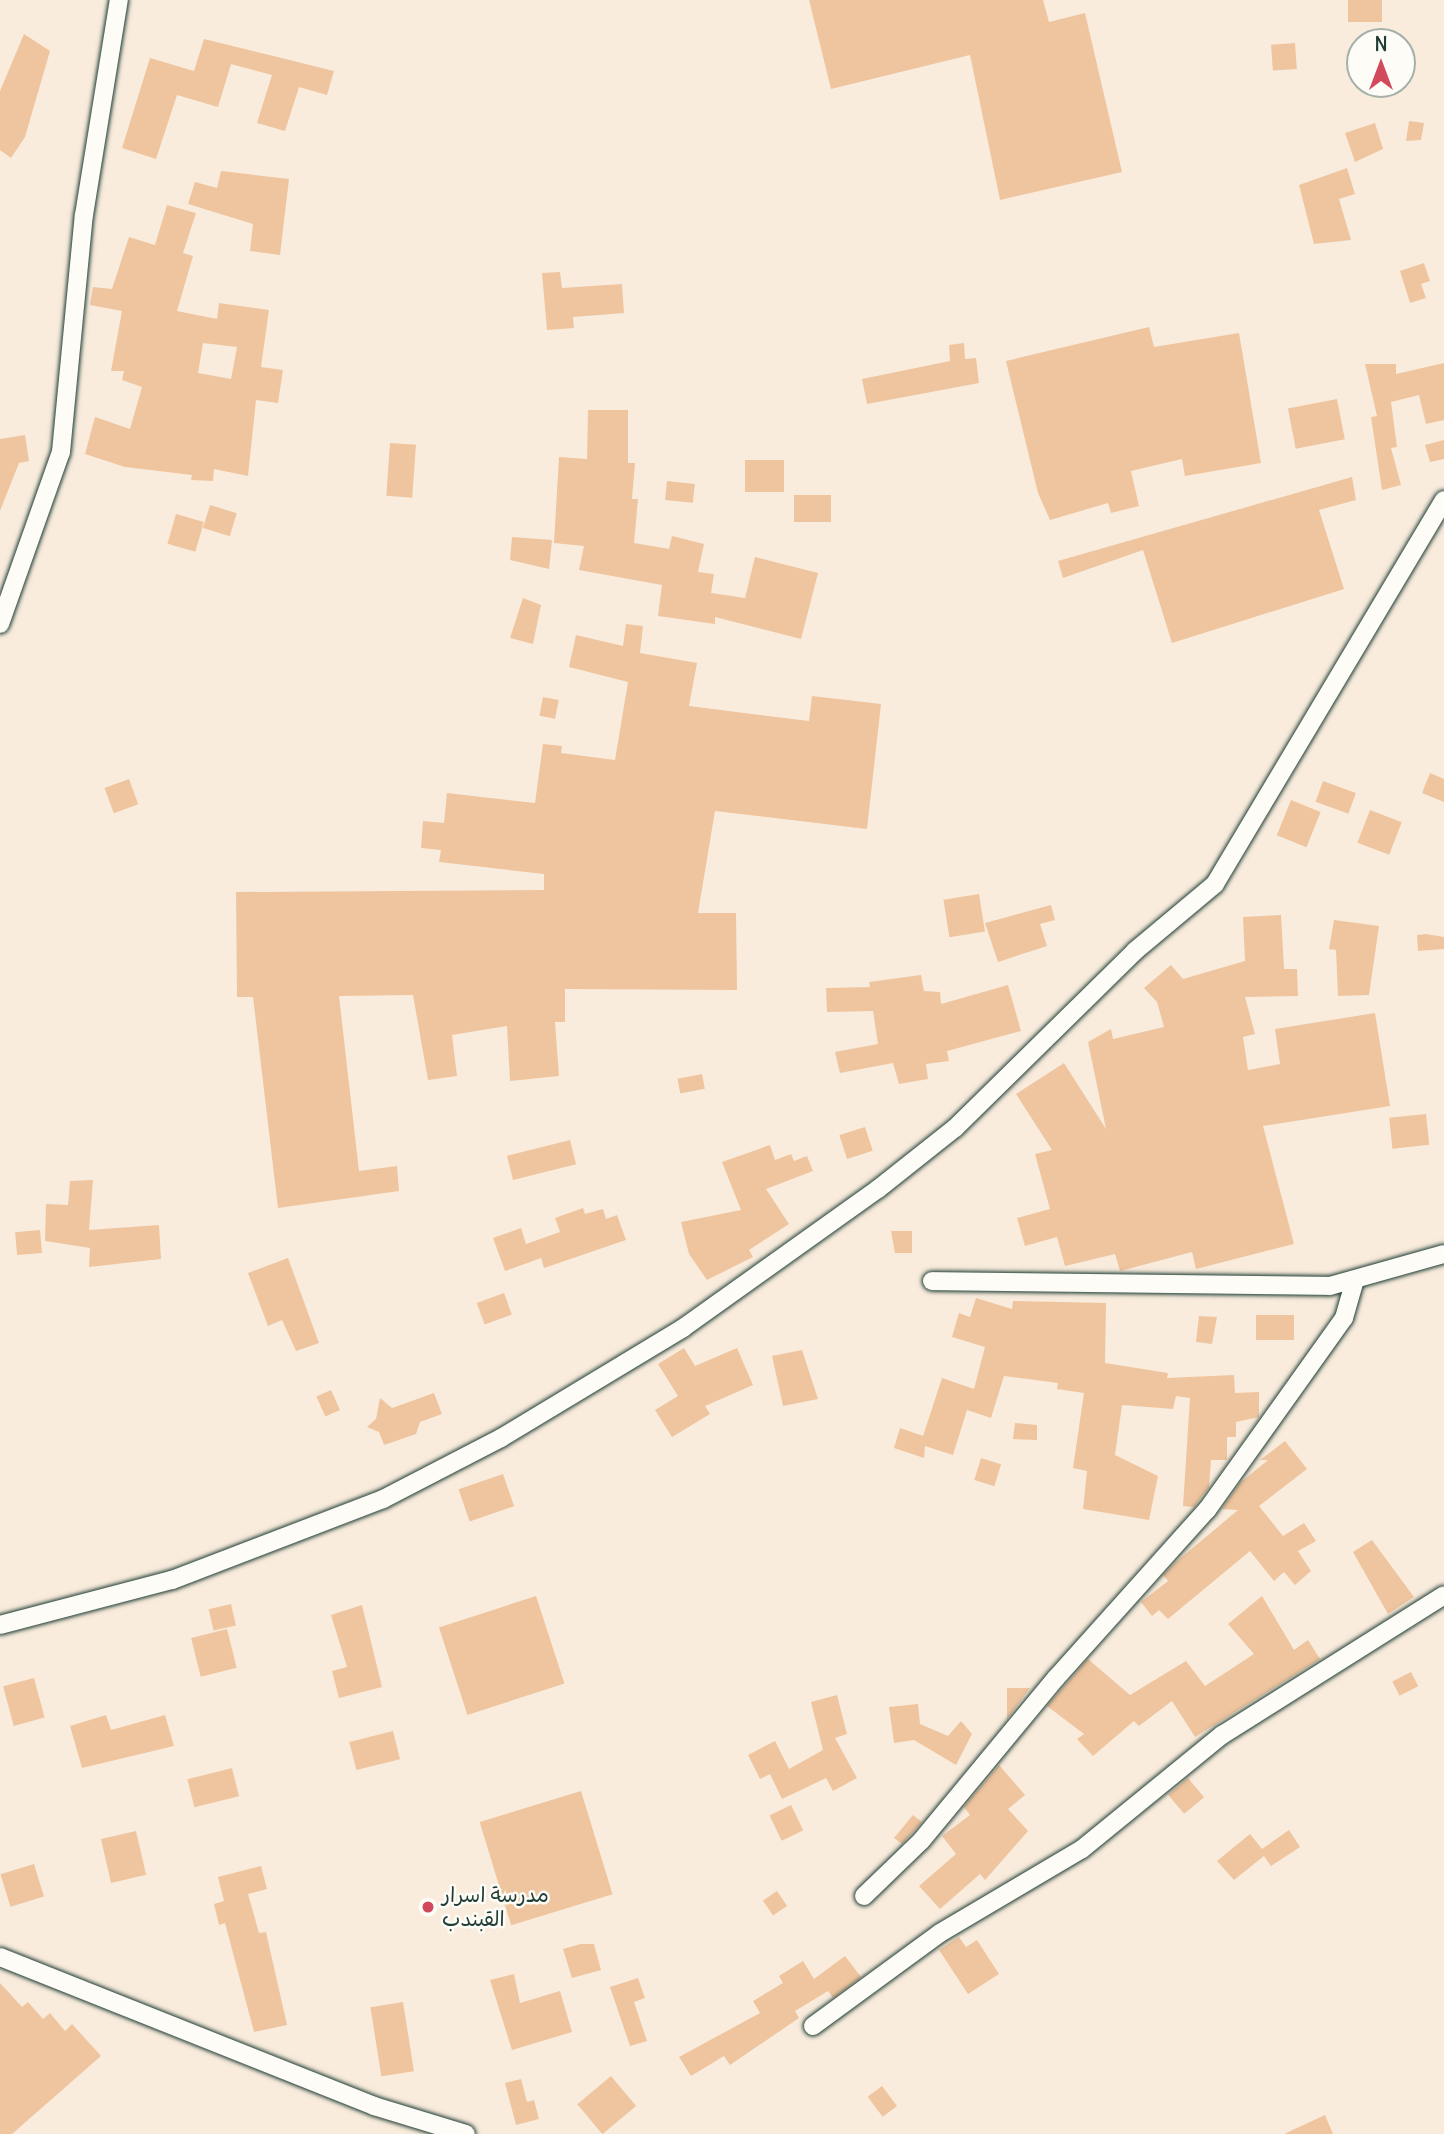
<!DOCTYPE html>
<meta charset="utf-8">
<style>
body{margin:0}
#map{position:relative;width:1444px;height:2134px;overflow:hidden;background:#f9ecdd;font-family:Delius,"Playpen Sans Arabic",sans-serif}
div>[style]{position:absolute}
.building>*{inset:0;background:#efc59f;transform-origin:0 0}
.roads{filter:drop-shadow(0 0 2px #1f3d34) drop-shadow(0 0 2px #1f3d34)}
.minor>*{height:18px;margin:-9px;padding:0 9px;transform-origin:9px;border-radius:9px;background:#fdfcf7}
.dots>*{width:19px;height:19px;translate:-50% -50%;box-sizing:border-box;border:4px solid #fdfcf7;border-radius:50%}
span{translate:-50% -50%;white-space:nowrap;text-align:center;line-height:1.15;-webkit-text-stroke:5px #fdfcf7;paint-order:stroke}
.poi-label{font-size:21px;color:#1f3d34}
.left{translate:0 -50%;text-align:left}
.north{position:absolute;left:1346px;top:28px;width:70px;height:70px;box-sizing:border-box;background:#fdfcf7;border:2px solid #a4b0a9;border-radius:50%;rotate:0deg;font-size:19px;font-weight:700;line-height:28px;text-align:center;color:#1f3d34}
.north::after{content:'';display:block;margin:auto;width:24px;height:32px;background:#d1495b;clip-path:polygon(50% 0,100% 100%,50% 72%,0 100%)}
</style>
<div id="map">
<div class="building">
<div style="clip-path:polygon(809px 0,1043px 0,1049px 22px,1085px 13px,1122px 172px,1000px 200px,970px 55px,831px 89px)"></div>
<div style="left:1348px;top:0;width:34px;height:22px"></div>
<div style="clip-path:polygon(24px 34px,50px 51px,25px 137px,11px 158px,0 150px,0 91px)"></div>
<div style="clip-path:polygon(204px 39px,334px 71px,327px 95px,299px 87px,285px 131px,257px 123px,272px 75px,231px 64px,218px 107px,177px 95px,156px 159px,122px 148px,150px 58px,194px 71px)"></div>
<div style="left:1295px;top:43px;width:26px;height:24px;rotate:86deg"></div>
<div style="clip-path:polygon(1409px 121px,1424px 123px,1421px 140px,1406px 141px)"></div>
<div style="clip-path:polygon(1375px 123px,1383px 149px,1355px 162px,1345px 133px)"></div>
<div style="clip-path:polygon(1347px 168px,1355px 194px,1339px 199px,1351px 240px,1314px 244px,1299px 185px)"></div>
<div style="clip-path:polygon(221px 171px,289px 179px,280px 255px,250px 251px,253px 224px,188px 204px,195px 182px,217px 188px)"></div>
<div style="clip-path:polygon(evenodd,167px 205px,196px 213px,183px 253px,193px 256px,177px 311px,217px 319px,219px 303px,269px 310px,261px 367px,283px 370px,278px 403px,256px 400px,248px 476px,214px 469px,213px 481px,191px 480px,192px 475px,125px 467px,85px 454px,95px 417px,130px 429px,142px 387px,122px 380px,124px 371px,111px 371px,122px 311px,90px 305px,93px 287px,112px 289px,129px 237px,155px 245px,167px 205px,203px 343px,237px 347px,231px 379px,198px 373px,203px 343px)"></div>
<div style="clip-path:polygon(1424px 263px,1430px 281px,1421px 284px,1426px 298px,1410px 303px,1400px 271px)"></div>
<div style="clip-path:polygon(560px 272px,562px 288px,622px 284px,624px 313px,573px 317px,574px 328px,547px 330px,542px 273px)"></div>
<div style="clip-path:polygon(1149px 327px,1154px 347px,1239px 333px,1261px 463px,1185px 476px,1182px 459px,1131px 471px,1139px 506px,1111px 513px,1108px 503px,1050px 520px,1038px 493px,1006px 361px)"></div>
<div style="clip-path:polygon(964px 343px,965px 359px,976px 358px,979px 383px,867px 404px,862px 379px,950px 361px,949px 345px)"></div>
<div style="clip-path:polygon(1444px 363px,1444px 420px,1426px 424px,1419px 395px,1391px 402px,1397px 447px,1391px 448px,1401px 485px,1382px 490px,1371px 417px,1377px 416px,1365px 364px,1396px 364px,1396px 374px)"></div>
<div style="left:1337px;top:399px;width:41px;height:50px;rotate:79deg"></div>
<div style="clip-path:polygon(588px 410px,628px 410px,628px 463px,635px 463px,632px 499px,638px 499px,634px 543px,669px 549px,672px 536px,704px 544px,698px 572px,714px 574px,711px 593px,745px 598px,755px 557px,818px 573px,801px 639px,715px 617px,715px 624px,658px 616px,662px 585px,579px 570px,584px 546px,554px 543px,559px 457px,587px 459px)"></div>
<div style="clip-path:polygon(25px 435px,29px 461px,19px 463px,0 511px,0 439px)"></div>
<div style="clip-path:polygon(1444px 440px,1444px 459px,1430px 462px,1425px 445px)"></div>
<div style="left:390px;top:443px;width:26px;height:53px;rotate:4deg"></div>
<div style="left:745px;top:460px;width:39px;height:32px"></div>
<div style="clip-path:polygon(1352px 477px,1356px 500px,1319px 510px,1344px 589px,1172px 643px,1143px 550px,1063px 578px,1058px 561px)"></div>
<div style="left:667px;top:481px;width:28px;height:19px;rotate:6deg"></div>
<div style="left:794px;top:495px;width:37px;height:27px"></div>
<div style="left:210px;top:505px;width:28px;height:24px;rotate:17deg"></div>
<div style="left:176px;top:514px;width:29px;height:31px;rotate:16deg"></div>
<div style="clip-path:polygon(512px 537px,552px 540px,549px 569px,510px 560px)"></div>
<div style="clip-path:polygon(523px 598px,541px 605px,533px 644px,510px 638px)"></div>
<div style="clip-path:polygon(626px 624px,643px 626px,640px 653px,697px 663px,689px 706px,809px 721px,812px 696px,881px 704px,867px 829px,715px 811px,698px 913px,736px 913px,737px 990px,565px 989px,565px 1022px,555px 1022px,559px 1076px,510px 1081px,507px 1026px,452px 1035px,457px 1076px,428px 1080px,413px 995px,339px 996px,359px 1171px,397px 1166px,399px 1191px,278px 1208px,253px 997px,237px 997px,236px 892px,544px 890px,544px 874px,439px 862px,441px 850px,421px 848px,423px 821px,444px 823px,447px 793px,535px 803px,543px 744px,562px 746px,561px 753px,615px 760px,628px 682px,569px 667px,576px 635px,623px 646px)"></div>
<div style="left:543px;top:697px;width:16px;height:19px;rotate:11deg"></div>
<div style="clip-path:polygon(1430px 773px,1444px 779px,1444px 802px,1422px 793px)"></div>
<div style="left:129px;top:779px;width:27px;height:26px;rotate:70deg"></div>
<div style="left:1323px;top:781px;width:35px;height:22px;rotate:20deg"></div>
<div style="left:1291px;top:800px;width:32px;height:38px;rotate:22deg"></div>
<div style="left:1370px;top:810px;width:34px;height:35px;rotate:21deg"></div>
<div style="left:979px;top:894px;width:38px;height:36px;rotate:81deg"></div>
<div style="clip-path:polygon(1051px 905px,1055px 920px,1040px 924px,1047px 946px,998px 962px,985px 923px)"></div>
<div style="clip-path:polygon(1281px 915px,1284px 969px,1297px 969px,1298px 996px,1245px 997px,1255px 1034px,1243px 1037px,1248px 1070px,1280px 1064px,1275px 1029px,1375px 1013px,1390px 1106px,1263px 1126px,1294px 1244px,1196px 1269px,1192px 1252px,1120px 1271px,1115px 1254px,1065px 1266px,1057px 1237px,1025px 1246px,1017px 1218px,1050px 1209px,1035px 1154px,1052px 1150px,1016px 1094px,1064px 1063px,1106px 1129px,1088px 1042px,1111px 1029px,1113px 1039px,1164px 1027px,1157px 1002px,1144px 988px,1171px 965px,1183px 979px,1245px 961px,1243px 917px)"></div>
<div style="clip-path:polygon(1334px 920px,1379px 926px,1369px 995px,1338px 996px,1336px 950px,1329px 949px)"></div>
<div style="clip-path:polygon(1426px 934px,1444px 937px,1444px 949px,1418px 951px,1417px 935px)"></div>
<div style="clip-path:polygon(921px 975px,924px 991px,940px 992px,941px 1004px,1008px 985px,1021px 1031px,947px 1051px,949px 1061px,926px 1064px,928px 1079px,899px 1084px,893px 1063px,840px 1073px,835px 1052px,878px 1044px,873px 1011px,827px 1012px,826px 988px,870px 987px,869px 982px)"></div>
<div style="left:702px;top:1074px;width:15px;height:25px;rotate:79deg"></div>
<div style="left:1426px;top:1114px;width:31px;height:37px;rotate:84deg"></div>
<div style="left:865px;top:1127px;width:25px;height:27px;rotate:72deg"></div>
<div style="left:570px;top:1140px;width:25px;height:65px;rotate:76deg"></div>
<div style="clip-path:polygon(770px 1145px,775px 1160px,791px 1154px,794px 1161px,807px 1156px,813px 1171px,766px 1189px,789px 1224px,749px 1250px,753px 1257px,707px 1280px,689px 1254px,681px 1222px,741px 1210px,722px 1162px)"></div>
<div style="clip-path:polygon(93px 1180px,89px 1230px,159px 1225px,161px 1259px,89px 1267px,90px 1248px,45px 1241px,46px 1204px,68px 1205px,70px 1181px)"></div>
<div style="clip-path:polygon(583px 1208px,585px 1214px,603px 1209px,606px 1219px,617px 1215px,626px 1240px,544px 1268px,541px 1258px,505px 1271px,493px 1238px,521px 1228px,526px 1244px,560px 1232px,555px 1218px)"></div>
<div style="left:40px;top:1230px;width:23px;height:25px;rotate:85deg"></div>
<div style="clip-path:polygon(891px 1231px,912px 1231px,912px 1253px,895px 1253px)"></div>
<div style="clip-path:polygon(288px 1258px,319px 1343px,296px 1351px,282px 1320px,268px 1326px,248px 1273px)"></div>
<div style="left:504px;top:1293px;width:23px;height:29px;rotate:70deg"></div>
<div style="clip-path:polygon(976px 1298px,1012px 1309px,1013px 1301px,1106px 1303px,1105px 1363px,1168px 1373px,1167px 1378px,1234px 1375px,1235px 1393px,1259px 1392px,1259px 1417px,1236px 1422px,1236px 1437px,1227px 1437px,1227px 1460px,1211px 1460px,1209px 1487px,1194px 1507px,1183px 1506px,1190px 1398px,1176px 1396px,1173px 1409px,1122px 1405px,1115px 1455px,1158px 1476px,1149px 1520px,1083px 1509px,1087px 1471px,1073px 1468px,1084px 1393px,1057px 1389px,1058px 1383px,1004px 1376px,991px 1418px,967px 1410px,953px 1455px,925px 1446px,924px 1458px,894px 1448px,900px 1428px,923px 1436px,942px 1378px,974px 1389px,985px 1347px,952px 1337px,959px 1313px,970px 1317px)"></div>
<div style="left:1256px;top:1315px;width:38px;height:25px"></div>
<div style="clip-path:polygon(1199px 1316px,1217px 1317px,1212px 1344px,1196px 1342px)"></div>
<div style="clip-path:polygon(684px 1348px,695px 1366px,737px 1348px,753px 1385px,705px 1406px,710px 1414px,672px 1437px,655px 1410px,678px 1396px,658px 1364px)"></div>
<div style="clip-path:polygon(802px 1350px,818px 1399px,783px 1406px,772px 1356px)"></div>
<div style="left:331px;top:1390px;width:22px;height:16px;rotate:66deg"></div>
<div style="clip-path:polygon(434px 1393px,442px 1414px,420px 1422px,416px 1434px,384px 1445px,379px 1432px,367px 1427px,376px 1419px,380px 1398px,392px 1408px)"></div>
<div style="clip-path:polygon(1015px 1423px,1037px 1425px,1037px 1440px,1013px 1439px)"></div>
<div style="clip-path:polygon(1285px 1441px,1307px 1469px,1259px 1506px,1283px 1536px,1304px 1523px,1316px 1541px,1298px 1551px,1311px 1571px,1295px 1585px,1284px 1572px,1274px 1581px,1250px 1551px,1168px 1619px,1159px 1610px,1152px 1616px,1141px 1602px,1168px 1581px,1163px 1575px,1176px 1562px,1238px 1510px,1222px 1509px,1240px 1483px,1268px 1460px,1260px 1460px)"></div>
<div style="left:981px;top:1458px;width:21px;height:23px;rotate:17deg"></div>
<div style="left:503px;top:1474px;width:34px;height:47px;rotate:71deg"></div>
<div style="clip-path:polygon(1372px 1540px,1414px 1597px,1388px 1614px,1353px 1552px)"></div>
<div style="left:536px;top:1596px;width:92px;height:102px;rotate:72deg"></div>
<div style="clip-path:polygon(1262px 1596px,1294px 1650px,1308px 1640px,1320px 1659px,1195px 1737px,1172px 1701px,1139px 1726px,1134px 1721px,1093px 1756px,1077px 1739px,1084px 1734px,1047px 1706px,1088px 1659px,1130px 1695px,1186px 1661px,1205px 1686px,1254px 1654px,1228px 1624px)"></div>
<div style="left:231px;top:1604px;width:22px;height:23px;rotate:77deg"></div>
<div style="clip-path:polygon(362px 1605px,382px 1687px,339px 1698px,332px 1671px,347px 1667px,331px 1615px)"></div>
<div style="left:227px;top:1629px;width:40px;height:37px;rotate:76deg"></div>
<div style="left:1411px;top:1672px;width:16px;height:21px;rotate:63deg"></div>
<div style="left:34px;top:1678px;width:41px;height:32px;rotate:75deg"></div>
<div style="clip-path:polygon(1007px 1688px,1030px 1688px,1007px 1719px)"></div>
<div style="clip-path:polygon(837px 1695px,847px 1734px,835px 1738px,857px 1778px,833px 1791px,826px 1778px,782px 1799px,770px 1774px,760px 1779px,748px 1755px,775px 1741px,789px 1769px,823px 1750px,811px 1702px)"></div>
<div style="clip-path:polygon(918px 1704px,920px 1724px,948px 1736px,961px 1721px,972px 1734px,956px 1765px,914px 1740px,894px 1743px,889px 1707px)"></div>
<div style="clip-path:polygon(106px 1715px,111px 1730px,165px 1715px,174px 1746px,82px 1768px,70px 1726px)"></div>
<div style="left:393px;top:1731px;width:29px;height:45px;rotate:76deg"></div>
<div style="clip-path:polygon(999px 1765px,1025px 1795px,1008px 1809px,1028px 1831px,985px 1880px,980px 1874px,940px 1909px,919px 1886px,956px 1854px,942px 1836px,970px 1815px,964px 1807px)"></div>
<div style="left:232px;top:1768px;width:29px;height:46px;rotate:76deg"></div>
<div style="left:1188px;top:1778px;width:25px;height:26px;rotate:50deg"></div>
<div style="left:581px;top:1791px;width:108px;height:106px;rotate:73deg"></div>
<div style="left:791px;top:1805px;width:28px;height:24px;rotate:64deg"></div>
<div style="clip-path:polygon(913px 1815px,922px 1822px,902px 1844px,894px 1838px)"></div>
<div style="clip-path:polygon(1289px 1830px,1300px 1847px,1271px 1866px,1264px 1856px,1234px 1880px,1217px 1861px,1250px 1834px,1262px 1849px)"></div>
<div style="left:136px;top:1831px;width:45px;height:36px;rotate:77deg"></div>
<div style="left:34px;top:1864px;width:34px;height:35px;rotate:73deg"></div>
<div style="clip-path:polygon(261px 1866px,267px 1889px,248px 1894px,259px 1933px,266px 1932px,287px 2025px,254px 2032px,225px 1923px,219px 1925px,214px 1904px,224px 1901px,218px 1877px)"></div>
<div style="left:777px;top:1891px;width:18px;height:17px;rotate:56deg"></div>
<div style="clip-path:polygon(959px 1937px,966px 1947px,977px 1940px,999px 1974px,968px 1994px,939px 1950px)"></div>
<div style="clip-path:polygon(581px 1944px,594px 1944px,601px 1970px,572px 1978px,563px 1949px)"></div>
<div style="clip-path:polygon(845px 1956px,861px 1977px,833px 1998px,828px 1991px,795px 2011px,799px 2018px,730px 2065px,724px 2056px,691px 2076px,679px 2057px,760px 2013px,753px 2001px,783px 1983px,779px 1976px,803px 1961px,814px 1979px)"></div>
<div style="clip-path:polygon(514px 1974px,520px 2003px,560px 1991px,572px 2032px,512px 2050px,490px 1980px)"></div>
<div style="clip-path:polygon(638px 1978px,645px 1998px,634px 2002px,647px 2041px,630px 2046px,610px 1987px)"></div>
<div style="clip-path:polygon(0 1983px,22px 2007px,28px 2002px,43px 2019px,50px 2013px,65px 2031px,72px 2024px,101px 2056px,12px 2134px,0 2134px)"></div>
<div style="left:403px;top:2002px;width:70px;height:33px;rotate:81deg"></div>
<div style="left:611px;top:2076px;width:39px;height:44px;rotate:50deg"></div>
<div style="clip-path:polygon(521px 2079px,527px 2102px,534px 2100px,539px 2119px,516px 2125px,505px 2083px)"></div>
<div style="left:882px;top:2086px;width:25px;height:18px;rotate:53deg"></div>
<div style="clip-path:polygon(1325px 2115px,1333px 2134px,1284px 2134px)"></div>
</div>
<div class="roads">
<div class="minor">
<div style="left:0;top:624px;width:182px;rotate:-70.5deg"></div>
<div style="left:61px;top:452px;width:238px;rotate:-84.5deg"></div>
<div style="left:84px;top:215px;width:218px;rotate:-80.8deg"></div>
<div style="left:932px;top:1281px;width:398px;rotate:0.7deg"></div>
<div style="left:1330px;top:1286px;width:118px;rotate:-15.7deg"></div>
<div style="left:0;top:1625px;width:178px;rotate:-14.7deg"></div>
<div style="left:172px;top:1580px;width:226px;rotate:-21deg"></div>
<div style="left:383px;top:1499px;width:133px;rotate:-27.3deg"></div>
<div style="left:501px;top:1438px;width:213px;rotate:-31.1deg"></div>
<div style="left:683px;top:1328px;width:239px;rotate:-35.5deg"></div>
<div style="left:878px;top:1189px;width:98px;rotate:-38.4deg"></div>
<div style="left:955px;top:1128px;width:252px;rotate:-44.5deg"></div>
<div style="left:1135px;top:951px;width:104px;rotate:-39.9deg"></div>
<div style="left:1215px;top:884px;width:447px;rotate:-59.2deg"></div>
<div style="left:864px;top:1896px;width:79px;rotate:-44deg"></div>
<div style="left:921px;top:1841px;width:212px;rotate:-50.4deg"></div>
<div style="left:1056px;top:1678px;width:226px;rotate:-48.1deg"></div>
<div style="left:1207px;top:1510px;width:236px;rotate:-54.5deg"></div>
<div style="left:1344px;top:1318px;width:37px;rotate:-74deg"></div>
<div style="left:0;top:1957px;width:403px;rotate:21.7deg"></div>
<div style="left:374px;top:2106px;width:96px;rotate:16.9deg"></div>
<div style="left:813px;top:2026px;width:157px;rotate:-36.2deg"></div>
<div style="left:940px;top:1933px;width:165px;rotate:-30.6deg"></div>
<div style="left:1082px;top:1849px;width:181px;rotate:-39.2deg"></div>
<div style="left:1222px;top:1735px;width:262px;rotate:-32.2deg"></div>
</div>
</div>
<div class="dots">
<div style="left:428px;top:1907px;background:#d1495b"></div>
</div>
<div class="poi-label">
<span class="left" style="left:442px;top:1907px">مدرسة اسرار<br>القبندب</span>
</div>
<div class="north">N</div>
</div>
